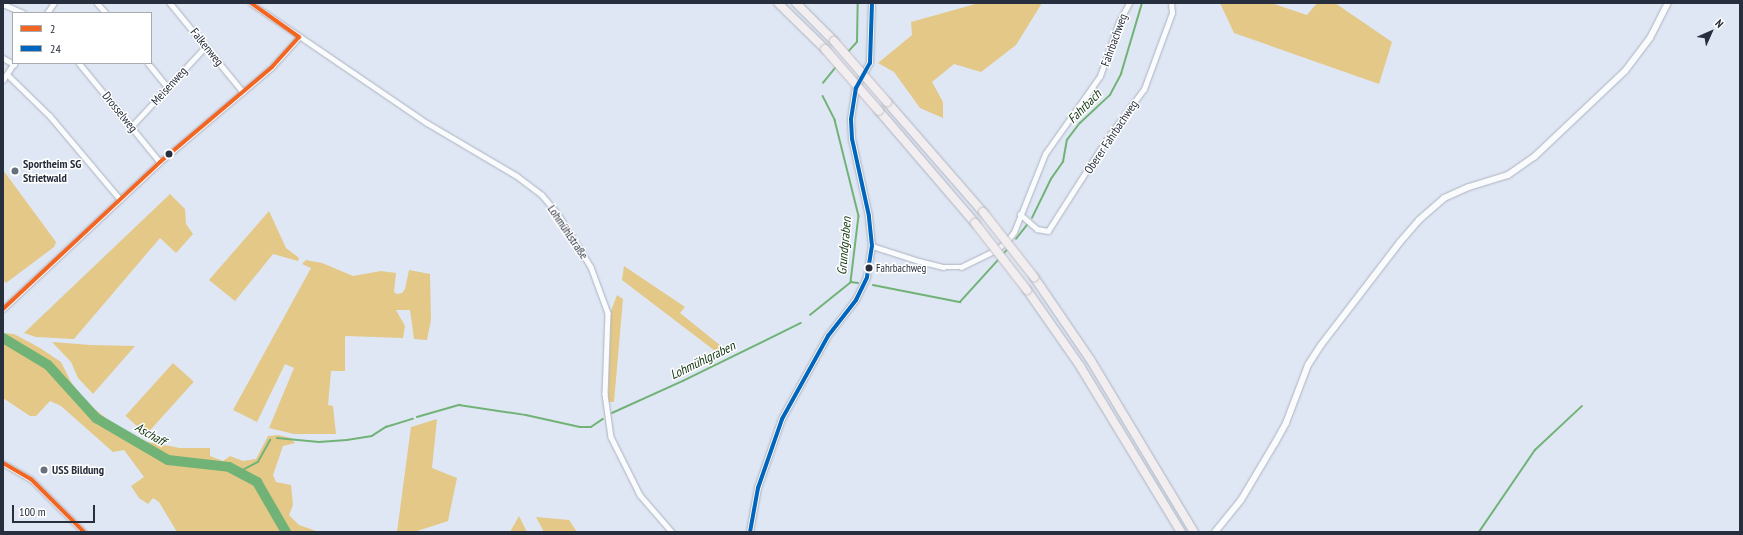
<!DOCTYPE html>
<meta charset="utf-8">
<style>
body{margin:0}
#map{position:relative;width:1743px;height:535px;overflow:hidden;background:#e0e7f4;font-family:"PT Sans Narrow",sans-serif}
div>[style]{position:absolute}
.green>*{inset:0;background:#e3c887;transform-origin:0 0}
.stream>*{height:1.5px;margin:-0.75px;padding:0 0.75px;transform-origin:0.75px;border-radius:0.75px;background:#71b377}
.river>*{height:10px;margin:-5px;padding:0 5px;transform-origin:5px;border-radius:5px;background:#71b377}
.roads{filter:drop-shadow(0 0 1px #acb3c0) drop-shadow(0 0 1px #acb3c0)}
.street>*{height:4.5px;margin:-2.25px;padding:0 2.25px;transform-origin:2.25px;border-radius:2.25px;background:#fafbfd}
.secondary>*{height:6px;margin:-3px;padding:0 3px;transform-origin:3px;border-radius:3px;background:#fafbfd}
.highway>*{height:8px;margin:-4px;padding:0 4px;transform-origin:4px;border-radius:4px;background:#f2eeef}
.bridges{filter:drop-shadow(0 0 1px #c0bdc3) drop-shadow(0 0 1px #c0bdc3)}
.highway-bridge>*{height:8px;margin:-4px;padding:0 4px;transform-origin:4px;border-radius:4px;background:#f2eeef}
.bus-1>*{height:4px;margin:-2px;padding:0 2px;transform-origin:2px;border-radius:2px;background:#f26522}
.bus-2>*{height:4px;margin:-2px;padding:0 2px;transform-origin:2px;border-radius:2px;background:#0065bd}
.dots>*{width:11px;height:11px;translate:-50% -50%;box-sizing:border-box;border:2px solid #fff;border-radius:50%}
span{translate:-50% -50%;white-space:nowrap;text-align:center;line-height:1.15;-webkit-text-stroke:3px #fff;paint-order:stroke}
.bus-label{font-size:11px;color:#272e3d}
.left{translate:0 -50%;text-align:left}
.street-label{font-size:12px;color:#272e3d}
.poi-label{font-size:12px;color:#272e3d;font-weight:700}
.water-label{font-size:13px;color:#113511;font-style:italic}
.frame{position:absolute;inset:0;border:4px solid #272e3d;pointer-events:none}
.legend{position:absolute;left:12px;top:12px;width:140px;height:52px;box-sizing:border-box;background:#fff;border:1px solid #a9abb1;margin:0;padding:5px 7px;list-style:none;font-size:12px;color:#272e3d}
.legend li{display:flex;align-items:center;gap:8px;height:20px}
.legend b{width:20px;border:1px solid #a9abb1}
.north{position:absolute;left:1691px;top:12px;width:40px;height:40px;-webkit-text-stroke:3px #fff;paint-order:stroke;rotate:45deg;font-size:11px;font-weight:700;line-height:16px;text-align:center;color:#272e3d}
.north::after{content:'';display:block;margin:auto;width:14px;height:18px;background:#272e3d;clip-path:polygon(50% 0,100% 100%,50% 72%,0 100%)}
.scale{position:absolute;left:12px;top:505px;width:83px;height:18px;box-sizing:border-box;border:2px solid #272e3d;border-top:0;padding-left:5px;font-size:12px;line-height:14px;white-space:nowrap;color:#272e3d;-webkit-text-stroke:3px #fff;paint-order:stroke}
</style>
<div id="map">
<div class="green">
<div style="clip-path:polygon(979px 3px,1042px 3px,1016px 45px,981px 72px,954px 64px,932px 82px,943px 102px,943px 118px,920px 108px,894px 72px,878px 63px,912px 35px,911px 22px)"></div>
<div style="clip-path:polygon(1220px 3px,1271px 3px,1307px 15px,1317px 3px,1335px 3px,1392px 42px,1379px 84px,1234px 33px)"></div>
<div style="clip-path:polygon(3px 170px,56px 242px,54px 247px,6px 283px,3px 280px)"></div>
<div style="clip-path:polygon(170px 194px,185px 209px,186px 224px,193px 234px,176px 253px,160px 238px,74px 339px,36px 337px,24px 333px)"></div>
<div style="clip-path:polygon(269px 211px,286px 248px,299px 258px,298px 261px,273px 254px,235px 301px,209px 280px)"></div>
<div style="clip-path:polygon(306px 260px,322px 263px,353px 276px,381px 271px,396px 273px,394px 292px,397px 294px,402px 293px,405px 289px,409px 270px,430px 274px,431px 320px,427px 340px,414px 339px,410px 310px,396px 310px,405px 326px,403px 338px,345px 336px,345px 371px,331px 371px,328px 405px,333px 406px,336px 434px,294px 434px,269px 428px,294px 368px,285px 364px,257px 422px,233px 410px,311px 268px,302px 264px)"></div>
<div style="clip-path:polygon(624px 266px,685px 307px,680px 313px,726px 350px,719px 354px,622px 280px)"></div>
<div style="clip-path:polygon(617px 295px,623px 299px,614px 402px,608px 402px,611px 311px)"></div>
<div style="clip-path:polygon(3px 333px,14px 334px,40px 348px,61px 362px,71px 382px,86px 402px,118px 428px,147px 442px,180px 448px,210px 448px,210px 456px,223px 461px,230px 456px,243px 461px,256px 459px,268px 436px,278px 435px,291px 438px,295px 443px,283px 446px,273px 475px,276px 482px,291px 485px,293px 505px,289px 515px,299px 525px,319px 532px,177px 532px,159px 502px,153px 498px,148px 504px,139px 498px,131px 486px,144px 477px,124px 450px,113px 452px,61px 406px,50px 401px,36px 416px,30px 416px,3px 398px)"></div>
<div style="clip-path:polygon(52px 342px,91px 345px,135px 346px,93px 394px,78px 378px,71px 362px)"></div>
<div style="left:173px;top:363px;width:28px;height:71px;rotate:42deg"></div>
<div style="clip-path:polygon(437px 419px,432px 468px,457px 478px,448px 521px,414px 532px,397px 532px,411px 427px)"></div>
<div style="clip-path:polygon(519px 516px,527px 532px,510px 532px)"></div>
<div style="clip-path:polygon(536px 517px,569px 520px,577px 532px,544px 532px)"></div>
</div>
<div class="stream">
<div style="left:848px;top:52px;width:13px;rotate:-48deg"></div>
<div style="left:857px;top:42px;width:39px;rotate:-89deg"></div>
<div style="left:823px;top:83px;width:21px;rotate:-51deg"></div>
<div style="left:823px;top:96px;width:27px;rotate:63deg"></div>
<div style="left:835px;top:120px;width:99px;rotate:76deg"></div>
<div style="left:859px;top:216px;width:66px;rotate:96.9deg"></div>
<div style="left:1032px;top:218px;width:43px;rotate:-64deg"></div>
<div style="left:1051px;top:179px;width:21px;rotate:-55deg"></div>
<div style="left:1063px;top:162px;width:22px;rotate:-80deg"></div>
<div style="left:1067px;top:140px;width:21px;rotate:-53deg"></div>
<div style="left:1080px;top:123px;width:41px;rotate:-43deg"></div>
<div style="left:1110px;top:95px;width:24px;rotate:-62deg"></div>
<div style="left:1121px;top:74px;width:74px;rotate:-73.5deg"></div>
<div style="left:1016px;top:239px;width:18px;rotate:-52deg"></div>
<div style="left:1002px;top:255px;width:8px;rotate:-45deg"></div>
<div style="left:851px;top:282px;width:7px;rotate:8deg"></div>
<div style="left:873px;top:285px;width:89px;rotate:11.1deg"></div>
<div style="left:960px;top:302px;width:58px;rotate:-47.8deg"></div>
<div style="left:810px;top:315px;width:53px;rotate:-38.8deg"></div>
<div style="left:612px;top:413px;width:78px;rotate:-24.3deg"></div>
<div style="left:683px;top:381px;width:131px;rotate:-26.2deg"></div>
<div style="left:417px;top:417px;width:44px;rotate:-15.9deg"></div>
<div style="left:459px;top:405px;width:68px;rotate:8.5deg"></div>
<div style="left:526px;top:415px;width:55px;rotate:12.5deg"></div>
<div style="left:580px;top:427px;width:11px"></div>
<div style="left:591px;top:427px;width:14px;rotate:-34deg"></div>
<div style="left:277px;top:438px;width:42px;rotate:5.4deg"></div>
<div style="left:319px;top:442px;width:28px;rotate:-4deg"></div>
<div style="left:347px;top:440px;width:25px;rotate:-9deg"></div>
<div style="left:372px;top:436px;width:17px;rotate:-33deg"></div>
<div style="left:386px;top:427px;width:28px;rotate:-17deg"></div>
<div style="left:239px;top:472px;width:21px;rotate:-28deg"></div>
<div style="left:258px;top:462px;width:25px;rotate:-61deg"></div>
<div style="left:1479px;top:532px;width:99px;rotate:-55.7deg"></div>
<div style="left:1535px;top:450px;width:64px;rotate:-43.1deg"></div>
</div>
<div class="river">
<div style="left:3px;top:338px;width:52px;rotate:31deg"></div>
<div style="left:48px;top:365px;width:72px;rotate:47.8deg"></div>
<div style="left:96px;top:418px;width:83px;rotate:30.3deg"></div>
<div style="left:168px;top:460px;width:61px;rotate:6.5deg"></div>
<div style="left:229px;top:467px;width:32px;rotate:28deg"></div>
<div style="left:257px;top:482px;width:58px;rotate:59.9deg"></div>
</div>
<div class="roads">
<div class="street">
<div style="left:97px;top:3px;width:13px;rotate:48deg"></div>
<div style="left:170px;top:3px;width:115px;rotate:50.6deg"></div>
<div style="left:251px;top:3px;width:213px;rotate:34.3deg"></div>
<div style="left:427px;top:123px;width:104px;rotate:30.5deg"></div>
<div style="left:517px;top:176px;width:31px;rotate:37deg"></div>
<div style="left:542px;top:195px;width:25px;rotate:50deg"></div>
<div style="left:558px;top:214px;width:62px;rotate:58.1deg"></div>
<div style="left:591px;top:267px;width:49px;rotate:69.7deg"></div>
<div style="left:608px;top:313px;width:81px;rotate:92.1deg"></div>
<div style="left:605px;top:394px;width:43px;rotate:82.1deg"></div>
<div style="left:611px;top:437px;width:65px;rotate:63.4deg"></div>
<div style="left:640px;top:495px;width:49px;rotate:49.1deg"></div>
<div style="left:3px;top:4px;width:22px;rotate:24deg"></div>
<div style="left:47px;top:13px;width:12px;rotate:-55deg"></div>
<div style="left:3px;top:58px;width:13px;rotate:29deg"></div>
<div style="left:79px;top:63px;width:128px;rotate:50.7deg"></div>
<div style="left:148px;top:63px;width:32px;rotate:51deg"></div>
<div style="left:7px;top:74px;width:60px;rotate:44.3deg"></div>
<div style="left:50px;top:116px;width:109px;rotate:49.9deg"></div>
<div style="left:3px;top:80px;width:20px;rotate:-57deg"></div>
<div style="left:131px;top:127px;width:110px;rotate:-47.2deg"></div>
<div style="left:1020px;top:214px;width:23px;rotate:41deg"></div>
<div style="left:1037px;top:229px;width:11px;rotate:10deg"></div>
<div style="left:1048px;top:231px;width:112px;rotate:-57.4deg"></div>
<div style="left:1108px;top:137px;width:60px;rotate:-53.1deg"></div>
<div style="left:1144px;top:89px;width:81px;rotate:-69.8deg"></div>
<div style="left:1172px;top:13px;width:10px;rotate:-96deg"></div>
<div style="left:872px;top:246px;width:49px;rotate:17.7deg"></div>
<div style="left:919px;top:261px;width:25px;rotate:14deg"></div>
<div style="left:943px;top:267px;width:18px"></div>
<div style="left:961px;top:267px;width:39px;rotate:-26deg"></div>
<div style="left:996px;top:250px;width:14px;rotate:-39deg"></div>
<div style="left:1007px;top:241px;width:11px;rotate:-52deg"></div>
<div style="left:1014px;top:232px;width:84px;rotate:-68.3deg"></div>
<div style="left:1045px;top:154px;width:95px;rotate:-54.8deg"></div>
<div style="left:1100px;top:76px;width:57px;rotate:-70.6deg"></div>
<div style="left:1119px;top:22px;width:21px;rotate:-62deg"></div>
<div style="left:3px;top:309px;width:215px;rotate:-43.1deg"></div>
<div style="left:160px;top:162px;width:147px;rotate:-40.3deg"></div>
<div style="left:272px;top:67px;width:40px;rotate:-48deg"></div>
<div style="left:3px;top:463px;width:32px;rotate:30deg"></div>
<div style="left:31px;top:479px;width:75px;rotate:45deg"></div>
</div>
<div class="secondary">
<div style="left:750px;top:532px;width:45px;rotate:-79.7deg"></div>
<div style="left:758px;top:488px;width:73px;rotate:-70.8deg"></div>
<div style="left:782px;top:419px;width:95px;rotate:-61deg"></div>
<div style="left:828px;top:336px;width:46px;rotate:-52.1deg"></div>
<div style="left:856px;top:300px;width:25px;rotate:-64deg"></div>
<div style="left:867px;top:277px;width:31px;rotate:-81deg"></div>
<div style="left:872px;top:246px;width:30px;rotate:-96deg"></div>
<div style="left:869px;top:216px;width:79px;rotate:-102.4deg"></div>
<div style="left:852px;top:139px;width:20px;rotate:-93deg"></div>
<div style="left:851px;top:119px;width:31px;rotate:-81deg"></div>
<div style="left:856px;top:88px;width:29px;rotate:-61deg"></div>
<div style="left:870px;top:63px;width:60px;rotate:-88.1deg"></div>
<div style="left:1215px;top:532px;width:41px;rotate:-50.9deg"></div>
<div style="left:1241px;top:500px;width:66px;rotate:-59.2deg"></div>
<div style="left:1275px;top:443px;width:23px;rotate:-61deg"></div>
<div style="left:1286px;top:423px;width:62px;rotate:-69.2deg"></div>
<div style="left:1308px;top:365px;width:24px;rotate:-57deg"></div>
<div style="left:1321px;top:345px;width:130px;rotate:-52.5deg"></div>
<div style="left:1400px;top:242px;width:29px;rotate:-49deg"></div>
<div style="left:1419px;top:220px;width:33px;rotate:-41deg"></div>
<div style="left:1444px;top:198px;width:27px;rotate:-24deg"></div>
<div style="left:1469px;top:187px;width:41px;rotate:-17.1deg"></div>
<div style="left:1508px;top:175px;width:32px;rotate:-35deg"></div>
<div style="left:1534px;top:157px;width:125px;rotate:-43.4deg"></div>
<div style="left:1625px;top:71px;width:41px;rotate:-52.9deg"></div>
<div style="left:1650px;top:38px;width:39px;rotate:-63deg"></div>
</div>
<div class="highway">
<div style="left:778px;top:3px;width:66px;rotate:44.4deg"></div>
<div style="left:796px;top:3px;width:54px;rotate:45deg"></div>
<div style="left:887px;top:102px;width:146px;rotate:48.9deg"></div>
<div style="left:879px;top:111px;width:148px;rotate:49.4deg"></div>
<div style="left:1034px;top:277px;width:99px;rotate:55.7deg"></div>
<div style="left:1090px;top:359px;width:202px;rotate:59deg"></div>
<div style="left:1027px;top:290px;width:93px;rotate:55.1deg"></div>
<div style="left:1080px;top:366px;width:194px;rotate:58.7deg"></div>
</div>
</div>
<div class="bridges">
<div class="highway-bridge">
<div style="left:834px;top:41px;width:81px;rotate:49deg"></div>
<div style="left:825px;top:49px;width:82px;rotate:48.9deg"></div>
<div style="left:983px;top:212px;width:83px;rotate:51.9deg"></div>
<div style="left:975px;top:223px;width:85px;rotate:52.2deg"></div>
</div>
</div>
<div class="bus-1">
<div style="left:251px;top:3px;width:59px;rotate:35.3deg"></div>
<div style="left:3px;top:309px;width:215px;rotate:-43.1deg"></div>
<div style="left:160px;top:162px;width:147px;rotate:-40.3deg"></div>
<div style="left:272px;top:67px;width:40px;rotate:-48deg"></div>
<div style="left:3px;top:463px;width:32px;rotate:30deg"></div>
<div style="left:31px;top:479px;width:75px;rotate:45deg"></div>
</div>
<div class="bus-2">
<div style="left:750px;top:532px;width:45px;rotate:-79.7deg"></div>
<div style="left:758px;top:488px;width:73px;rotate:-70.8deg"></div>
<div style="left:782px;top:419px;width:95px;rotate:-61deg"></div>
<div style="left:828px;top:336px;width:46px;rotate:-52.1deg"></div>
<div style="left:856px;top:300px;width:25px;rotate:-64deg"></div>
<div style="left:867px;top:277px;width:31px;rotate:-81deg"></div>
<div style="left:872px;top:246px;width:30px;rotate:-96deg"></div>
<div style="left:869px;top:216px;width:79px;rotate:-102.4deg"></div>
<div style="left:852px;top:139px;width:20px;rotate:-93deg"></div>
<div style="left:851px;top:119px;width:31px;rotate:-81deg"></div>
<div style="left:856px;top:88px;width:29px;rotate:-61deg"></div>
<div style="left:870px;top:63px;width:60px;rotate:-88.1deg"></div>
</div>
<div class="dots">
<div style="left:169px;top:154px;background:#272e3d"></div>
<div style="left:15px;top:171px;background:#686f7d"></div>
<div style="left:869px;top:268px;background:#272e3d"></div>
<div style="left:44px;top:470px;background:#686f7d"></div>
</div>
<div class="bus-label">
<span class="left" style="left:876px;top:268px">Fahrbachweg</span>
</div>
<div class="street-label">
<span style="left:1114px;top:40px;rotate:-70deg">Fahrbachweg</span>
<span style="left:207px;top:47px;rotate:51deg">Falkenweg</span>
<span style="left:169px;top:86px;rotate:-48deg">Meisenweg</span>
<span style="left:120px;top:112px;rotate:51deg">Drosselweg</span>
<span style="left:1111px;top:137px;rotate:-56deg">Oberer Fahrbachweg</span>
<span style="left:568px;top:232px;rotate:56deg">Lohmühlstraße</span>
</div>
<div class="poi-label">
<span class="left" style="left:23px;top:171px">Sportheim SG<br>Strietwald</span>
<span class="left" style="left:52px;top:470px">USS Bildung</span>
</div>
<div class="water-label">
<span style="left:1085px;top:107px;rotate:-45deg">Fahrbach</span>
<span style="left:845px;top:246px;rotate:-85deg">Grundgraben</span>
<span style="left:703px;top:361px;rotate:-26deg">Lohmühlgraben</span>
<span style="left:150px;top:435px;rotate:30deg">Aschaff</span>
</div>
<div class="frame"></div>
<ul class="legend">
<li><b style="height:5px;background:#f26522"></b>2</li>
<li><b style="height:5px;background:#0065bd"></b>24</li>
</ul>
<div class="north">N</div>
<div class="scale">100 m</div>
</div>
